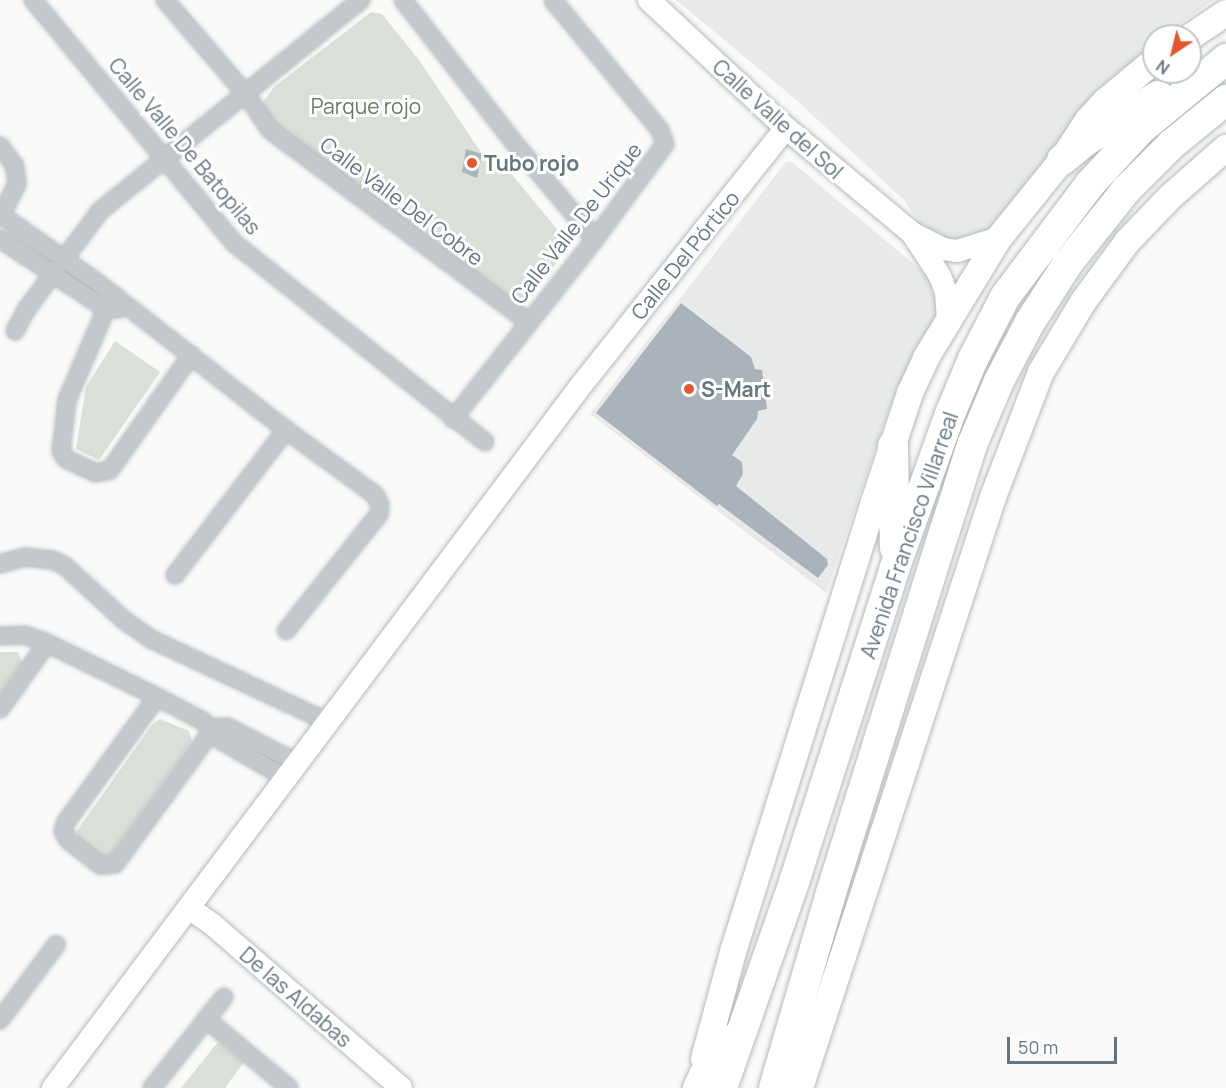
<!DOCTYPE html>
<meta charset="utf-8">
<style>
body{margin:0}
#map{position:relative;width:1226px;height:1088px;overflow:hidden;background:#fafaf8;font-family:Manrope,sans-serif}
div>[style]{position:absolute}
.built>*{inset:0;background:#e8e9e9}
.green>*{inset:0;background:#dadfd7}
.building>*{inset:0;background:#aab3b9}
.roads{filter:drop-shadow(0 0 2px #b3babf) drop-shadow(0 0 2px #b3babf)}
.street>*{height:16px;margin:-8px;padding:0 8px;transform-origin:8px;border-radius:8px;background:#c3c8cc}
.secondary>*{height:22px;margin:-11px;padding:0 11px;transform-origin:11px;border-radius:11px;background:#fff}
.primary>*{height:26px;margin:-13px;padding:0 13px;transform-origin:13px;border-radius:13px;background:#fff}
.highway>*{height:30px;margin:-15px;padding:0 15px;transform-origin:15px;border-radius:15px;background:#fff}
.dots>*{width:16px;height:16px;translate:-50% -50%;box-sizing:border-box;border:3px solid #fff;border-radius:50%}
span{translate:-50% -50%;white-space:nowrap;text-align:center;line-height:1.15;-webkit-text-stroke:6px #fff;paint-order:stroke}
.park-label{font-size:21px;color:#687a64}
.street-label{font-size:21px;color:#657683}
.poi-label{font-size:21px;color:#657683;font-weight:700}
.left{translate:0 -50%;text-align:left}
.north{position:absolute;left:1142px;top:24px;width:60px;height:60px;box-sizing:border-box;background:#fff;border:2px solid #c1c8cd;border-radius:50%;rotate:215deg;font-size:16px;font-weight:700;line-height:24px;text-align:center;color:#657683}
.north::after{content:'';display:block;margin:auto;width:21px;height:27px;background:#e4572e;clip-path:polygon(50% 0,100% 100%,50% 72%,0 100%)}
.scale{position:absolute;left:1007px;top:1037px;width:110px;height:27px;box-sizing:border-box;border:3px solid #657683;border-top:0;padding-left:8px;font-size:18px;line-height:21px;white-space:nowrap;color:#657683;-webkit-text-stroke:4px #fff;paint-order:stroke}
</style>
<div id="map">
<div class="built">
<div style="clip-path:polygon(676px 0,1213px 0,1164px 36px,1154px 36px,1154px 44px,1098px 89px,1082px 107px,1063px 143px,989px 233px,956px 242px,921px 226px,905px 201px,794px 98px)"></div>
<div style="clip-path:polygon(786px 162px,792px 162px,927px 275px,939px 311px,892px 401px,826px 593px,590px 414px)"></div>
</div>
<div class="green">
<div style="clip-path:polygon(371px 12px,382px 14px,419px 60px,482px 154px,504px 165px,565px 239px,567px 249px,520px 310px,281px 130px,261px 105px,274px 87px)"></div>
<div style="clip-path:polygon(115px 341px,160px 372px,99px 460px,76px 449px,86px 387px)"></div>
<div style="clip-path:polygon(0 652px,18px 652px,22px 662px,0 692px)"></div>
<div style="clip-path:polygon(160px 719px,189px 731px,192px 741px,109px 856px,101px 856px,80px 840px,76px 832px,152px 725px)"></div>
<div style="clip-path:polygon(218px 1042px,244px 1062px,225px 1088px,181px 1088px)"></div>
</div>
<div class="building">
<div style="clip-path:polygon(466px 149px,482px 154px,477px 178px,462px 172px)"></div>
<div style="clip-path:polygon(681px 303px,751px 357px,755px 369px,762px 370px,767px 409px,758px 411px,757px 419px,732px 455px,742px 462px,743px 474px,736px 486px,827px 559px,828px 565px,818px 578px,719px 504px,717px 506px,596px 413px)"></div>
</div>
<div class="roads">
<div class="street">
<div style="left:33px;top:0;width:315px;rotate:50.4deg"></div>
<div style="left:234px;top:243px;width:320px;rotate:38.4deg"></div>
<div style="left:165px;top:0;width:123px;rotate:49.3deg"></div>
<div style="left:245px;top:93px;width:45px;rotate:56deg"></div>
<div style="left:270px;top:130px;width:320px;rotate:36.6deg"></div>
<div style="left:403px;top:0;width:182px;rotate:52.1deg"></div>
<div style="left:515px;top:144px;width:124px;rotate:49.9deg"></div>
<div style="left:0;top:146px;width:25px;rotate:53deg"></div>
<div style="left:15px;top:166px;width:18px;rotate:84deg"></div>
<div style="left:17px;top:184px;width:37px;rotate:117deg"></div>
<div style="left:1px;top:215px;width:113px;rotate:35deg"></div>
<div style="left:94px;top:280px;width:244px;rotate:38deg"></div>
<div style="left:286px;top:430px;width:110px;rotate:36.1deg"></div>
<div style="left:375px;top:495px;width:11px;rotate:63deg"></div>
<div style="left:380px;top:505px;width:9px;rotate:96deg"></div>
<div style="left:379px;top:514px;width:149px;rotate:128.5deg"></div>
<div style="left:0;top:239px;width:127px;rotate:33.4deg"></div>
<div style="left:106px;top:309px;width:12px"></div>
<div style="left:117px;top:297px;width:16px;rotate:133deg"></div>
<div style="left:106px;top:309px;width:99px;rotate:113.2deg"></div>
<div style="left:67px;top:400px;width:51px;rotate:96.7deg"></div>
<div style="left:61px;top:451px;width:9px;rotate:58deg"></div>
<div style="left:66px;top:459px;width:33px;rotate:25deg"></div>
<div style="left:96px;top:473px;width:14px;rotate:-12deg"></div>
<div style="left:110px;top:470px;width:141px;rotate:-54.8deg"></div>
<div style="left:15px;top:331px;width:24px;rotate:-62deg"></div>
<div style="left:26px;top:310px;width:124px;rotate:-53.2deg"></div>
<div style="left:100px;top:211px;width:336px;rotate:-39deg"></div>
<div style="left:453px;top:419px;width:229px;rotate:-51.7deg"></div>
<div style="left:595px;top:239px;width:118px;rotate:-53.6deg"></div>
<div style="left:665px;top:144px;width:15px;rotate:-110deg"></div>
<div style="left:660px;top:130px;width:168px;rotate:-129.5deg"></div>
<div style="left:0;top:564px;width:26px;rotate:-16deg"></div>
<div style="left:25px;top:557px;width:28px;rotate:6deg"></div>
<div style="left:53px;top:560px;width:13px;rotate:27deg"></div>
<div style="left:65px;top:566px;width:80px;rotate:42.5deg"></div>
<div style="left:124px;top:620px;width:35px;rotate:35deg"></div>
<div style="left:153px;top:640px;width:193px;rotate:25.1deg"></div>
<div style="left:175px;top:575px;width:183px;rotate:-52.6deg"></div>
<div style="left:0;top:636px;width:25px;rotate:-2deg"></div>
<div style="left:25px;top:635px;width:23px;rotate:20deg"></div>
<div style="left:47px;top:643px;width:123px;rotate:26.1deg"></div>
<div style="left:157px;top:697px;width:52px;rotate:27.6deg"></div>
<div style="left:203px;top:721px;width:28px;rotate:46deg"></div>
<div style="left:222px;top:741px;width:74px;rotate:30deg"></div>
<div style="left:157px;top:697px;width:155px;rotate:126.1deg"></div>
<div style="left:66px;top:822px;width:9px;rotate:108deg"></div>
<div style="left:63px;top:831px;width:10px;rotate:61deg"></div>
<div style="left:68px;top:840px;width:41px;rotate:38deg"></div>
<div style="left:100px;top:865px;width:15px;rotate:-4deg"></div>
<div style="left:115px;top:864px;width:158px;rotate:-54deg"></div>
<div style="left:208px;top:736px;width:9px;rotate:-69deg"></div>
<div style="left:0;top:709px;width:81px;rotate:-54.5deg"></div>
<div style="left:211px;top:728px;width:17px;rotate:-3deg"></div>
<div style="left:228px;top:727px;width:78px;rotate:27.6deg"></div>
<div style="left:206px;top:1019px;width:108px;rotate:39.7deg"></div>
<div style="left:0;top:1020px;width:94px;rotate:-53.3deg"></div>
<div style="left:152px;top:1088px;width:116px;rotate:-51.6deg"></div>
</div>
<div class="secondary">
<div style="left:649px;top:0;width:187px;rotate:43.1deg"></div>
<div style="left:786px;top:128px;width:164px;rotate:39.8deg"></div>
<div style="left:912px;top:233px;width:36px;rotate:27deg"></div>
<div style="left:944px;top:249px;width:13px;rotate:9deg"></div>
<div style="left:957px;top:251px;width:44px;rotate:-17.2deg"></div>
<div style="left:912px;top:233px;width:51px;rotate:56.9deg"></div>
<div style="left:940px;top:276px;width:17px;rotate:69deg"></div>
<div style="left:946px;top:292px;width:30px;rotate:86deg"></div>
<div style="left:189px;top:908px;width:28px;rotate:35deg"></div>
<div style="left:212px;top:924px;width:250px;rotate:40.9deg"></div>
<div style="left:53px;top:1088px;width:882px;rotate:-53.07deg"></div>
<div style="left:583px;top:383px;width:326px;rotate:-51.5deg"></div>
</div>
<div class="primary">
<div style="left:1190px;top:37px;width:43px;rotate:-33.7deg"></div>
<div style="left:704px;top:1059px;width:111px;rotate:-74.8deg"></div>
<div style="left:733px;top:952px;width:472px;rotate:-72.6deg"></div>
<div style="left:874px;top:502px;width:115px;rotate:-71.7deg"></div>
<div style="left:910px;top:393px;width:38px;rotate:-65deg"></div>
<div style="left:926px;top:358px;width:140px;rotate:-58.7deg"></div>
<div style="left:999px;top:238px;width:100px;rotate:-51.1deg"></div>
<div style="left:1062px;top:160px;width:48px;rotate:-57deg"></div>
<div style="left:1088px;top:120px;width:26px;rotate:-47deg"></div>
<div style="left:1106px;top:101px;width:62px;rotate:-39.8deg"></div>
<div style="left:800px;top:1088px;width:622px;rotate:-71.91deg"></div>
<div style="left:993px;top:497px;width:134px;rotate:-69deg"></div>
<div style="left:1041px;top:372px;width:82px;rotate:-59deg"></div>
<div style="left:1083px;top:302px;width:74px;rotate:-53.7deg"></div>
<div style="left:1127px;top:242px;width:61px;rotate:-46.3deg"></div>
<div style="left:1169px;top:198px;width:76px;rotate:-41.3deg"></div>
</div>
<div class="highway">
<div style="left:1062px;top:160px;width:32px;rotate:-39deg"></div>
<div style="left:1087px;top:140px;width:84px;rotate:-31.8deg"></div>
<div style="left:893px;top:446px;width:102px;rotate:88.9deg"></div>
<div style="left:698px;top:1088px;width:54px;rotate:-64.9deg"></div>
<div style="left:722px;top:1088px;width:221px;rotate:-70.7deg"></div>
<div style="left:795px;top:879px;width:328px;rotate:-72.2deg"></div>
<div style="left:895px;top:567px;width:163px;rotate:-70.2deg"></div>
<div style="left:950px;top:414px;width:60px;rotate:-67.3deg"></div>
<div style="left:973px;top:359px;width:70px;rotate:-62.7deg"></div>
<div style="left:1005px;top:297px;width:141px;rotate:-53deg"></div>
<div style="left:1090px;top:184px;width:74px;rotate:-47.2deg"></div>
<div style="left:1140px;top:130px;width:112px;rotate:-39.5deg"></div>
<div style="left:774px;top:1088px;width:203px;rotate:-73.7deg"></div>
<div style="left:831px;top:893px;width:380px;rotate:-72.6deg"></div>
<div style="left:945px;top:530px;width:89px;rotate:-72.4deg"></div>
<div style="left:972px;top:445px;width:69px;rotate:-67.1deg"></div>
<div style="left:999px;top:381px;width:67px;rotate:-62.3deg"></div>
<div style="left:1030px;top:322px;width:70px;rotate:-57.2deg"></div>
<div style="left:1068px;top:263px;width:93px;rotate:-51.5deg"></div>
<div style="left:1126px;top:190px;width:65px;rotate:-45deg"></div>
<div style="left:1172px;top:144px;width:70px;rotate:-39.2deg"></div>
</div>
</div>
<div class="dots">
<div style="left:472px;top:163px;background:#e4572e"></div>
<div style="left:689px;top:389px;background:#e4572e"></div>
</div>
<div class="park-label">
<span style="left:366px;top:106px">Parque rojo</span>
</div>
<div class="street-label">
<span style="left:778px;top:119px;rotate:42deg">Calle Valle del Sol</span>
<span style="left:185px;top:146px;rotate:50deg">Calle Valle De Batopilas</span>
<span style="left:402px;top:201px;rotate:37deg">Calle Valle Del Cobre</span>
<span style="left:576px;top:223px;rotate:-52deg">Calle Valle De Urique</span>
<span style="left:685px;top:255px;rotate:-51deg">Calle Del Pórtico</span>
<span style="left:909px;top:535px;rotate:-71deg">Avenida Francisco Villarreal</span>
<span style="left:296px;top:997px;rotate:41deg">De las Aldabas</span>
</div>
<div class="poi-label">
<span class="left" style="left:484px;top:163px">Tubo rojo</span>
<span class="left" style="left:701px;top:389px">S-Mart</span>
</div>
<div class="north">N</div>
<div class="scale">50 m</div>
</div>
